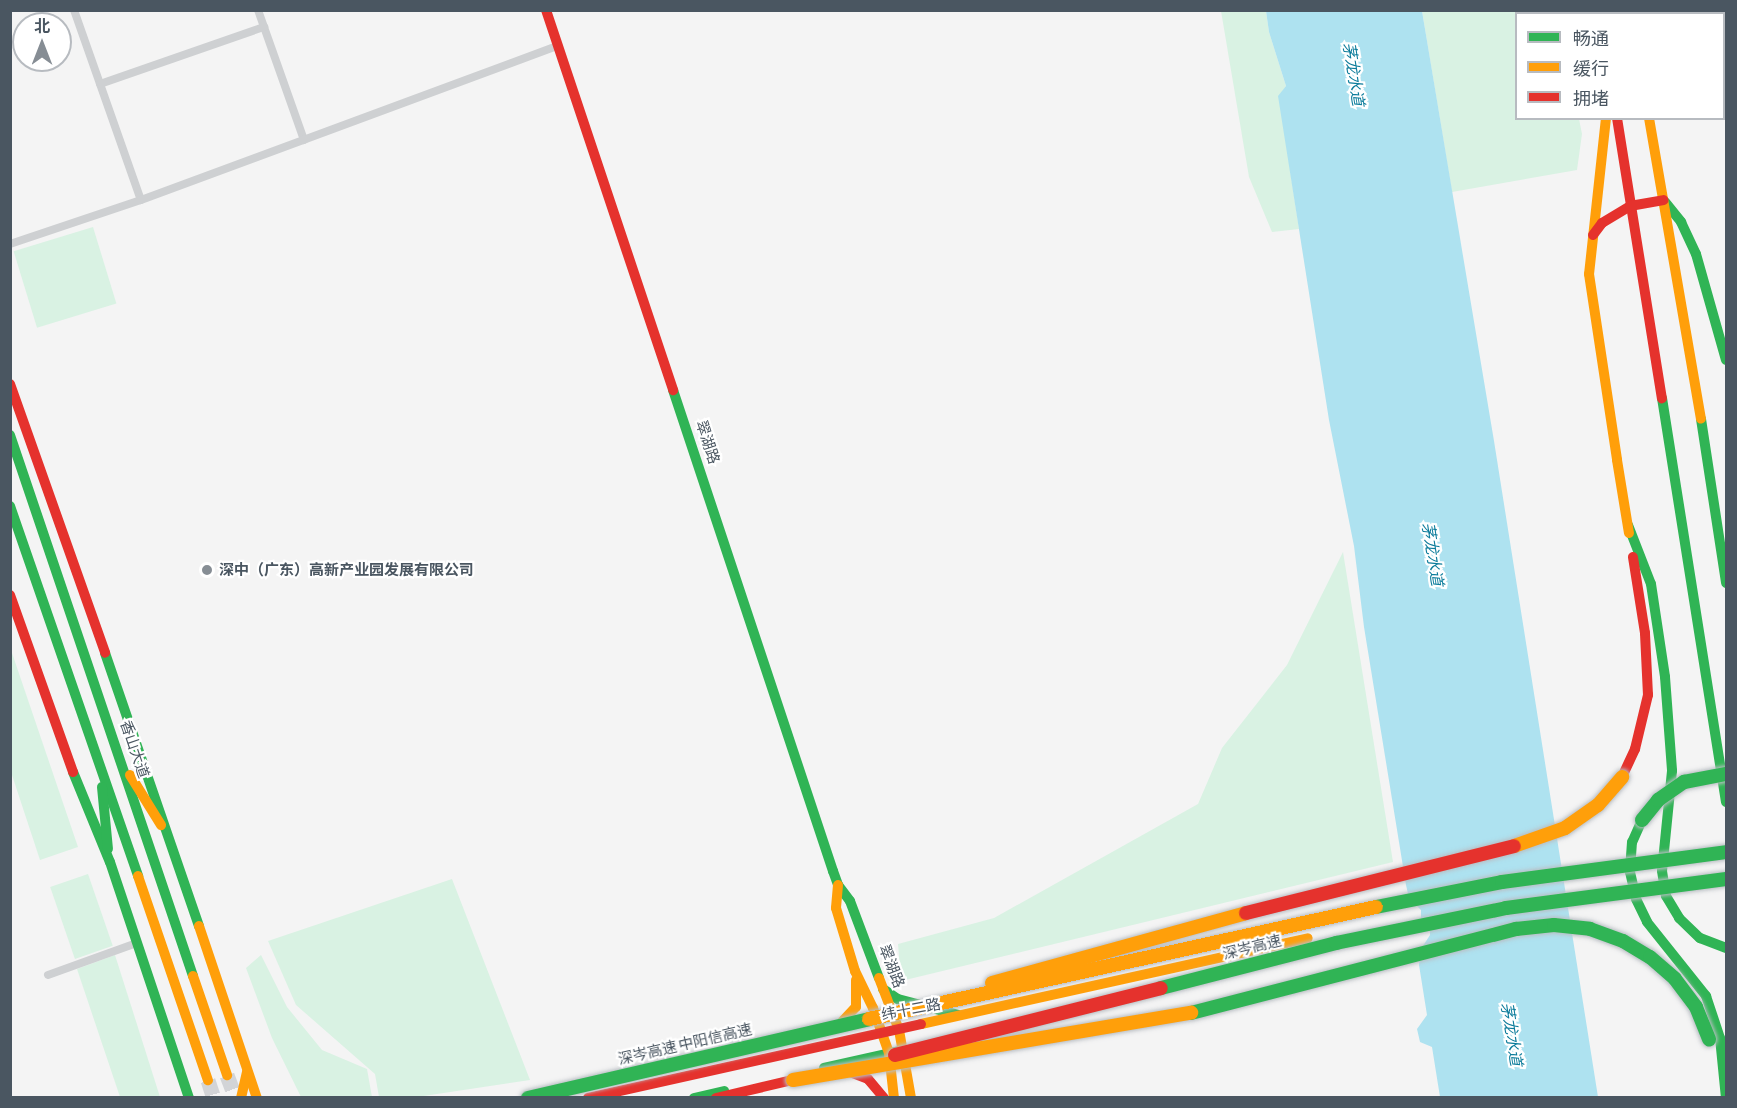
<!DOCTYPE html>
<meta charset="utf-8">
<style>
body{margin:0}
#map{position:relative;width:1737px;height:1108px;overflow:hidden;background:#f4f4f4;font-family:"Asap Condensed","Noto Sans SC",sans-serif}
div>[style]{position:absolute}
.green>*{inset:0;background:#d9f2e3;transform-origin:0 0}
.water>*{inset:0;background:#aee2f0}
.highway-tunnel>*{height:15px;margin-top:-7.5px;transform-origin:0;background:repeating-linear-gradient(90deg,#d2d4d7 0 15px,transparent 0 23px)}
.street>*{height:8px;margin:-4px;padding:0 4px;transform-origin:4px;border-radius:4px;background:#ced0d2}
.fast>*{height:10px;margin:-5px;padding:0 5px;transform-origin:5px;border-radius:5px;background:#30b455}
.slow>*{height:10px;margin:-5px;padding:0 5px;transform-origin:5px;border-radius:5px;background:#ff9f0a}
.jam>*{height:10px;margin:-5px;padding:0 5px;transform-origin:5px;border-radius:5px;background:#e5322d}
.bridges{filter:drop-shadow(0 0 2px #b9bec3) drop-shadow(0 0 2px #b9bec3)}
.fast-bridge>*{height:14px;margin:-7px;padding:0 7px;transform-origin:7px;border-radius:7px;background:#30b455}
.slow-bridge>*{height:14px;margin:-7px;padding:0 7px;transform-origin:7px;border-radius:7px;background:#ff9f0a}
.jam-bridge>*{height:14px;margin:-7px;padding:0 7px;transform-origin:7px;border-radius:7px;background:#e5322d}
.dots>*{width:16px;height:16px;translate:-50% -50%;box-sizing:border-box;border:3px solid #fff;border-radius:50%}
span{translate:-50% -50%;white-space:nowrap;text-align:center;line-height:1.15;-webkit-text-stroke:4.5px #fff;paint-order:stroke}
.street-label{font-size:15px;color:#4a5661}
.poi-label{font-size:15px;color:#4a5661;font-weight:700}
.left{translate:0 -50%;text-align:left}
.water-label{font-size:16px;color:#0c7c9b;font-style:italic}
.frame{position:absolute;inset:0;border:12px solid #4a5661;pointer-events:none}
.legend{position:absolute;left:1515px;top:12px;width:210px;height:108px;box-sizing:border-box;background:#fff;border:2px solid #b7bbc0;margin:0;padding:8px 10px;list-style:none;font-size:18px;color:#4a5661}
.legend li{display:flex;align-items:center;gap:12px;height:30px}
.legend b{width:30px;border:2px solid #b7bbc0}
.north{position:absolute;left:12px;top:12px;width:60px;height:60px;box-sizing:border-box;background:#fff;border:2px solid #b7bbc0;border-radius:50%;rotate:0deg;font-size:16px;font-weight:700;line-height:24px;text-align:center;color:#4a5661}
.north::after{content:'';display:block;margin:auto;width:21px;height:27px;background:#868d94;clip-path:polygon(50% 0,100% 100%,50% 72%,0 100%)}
</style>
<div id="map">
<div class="green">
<div style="clip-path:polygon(1221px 11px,1266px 11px,1269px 32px,1286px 86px,1279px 96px,1299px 229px,1272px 232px,1249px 177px)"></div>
<div style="clip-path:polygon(1422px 11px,1565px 11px,1565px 13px,1516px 14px,1516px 118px,1579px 119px,1582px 134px,1577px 170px,1452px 192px)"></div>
<div style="left:93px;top:227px;width:80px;height:83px;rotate:73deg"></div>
<div style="clip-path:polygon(1343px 552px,1393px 862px,901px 981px,898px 944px,994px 918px,1198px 804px,1222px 748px,1287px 665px)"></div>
<div style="clip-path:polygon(11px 650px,78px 847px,40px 860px,11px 772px)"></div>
<div style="left:88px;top:874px;width:76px;height:40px;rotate:71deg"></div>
<div style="clip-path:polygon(452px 879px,530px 1080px,417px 1097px,379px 1097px,375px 1074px,296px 1005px,268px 941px)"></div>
<div style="clip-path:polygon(115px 955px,160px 1097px,120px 1097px,77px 969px)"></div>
<div style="clip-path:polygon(261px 955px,287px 1007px,322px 1050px,367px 1069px,372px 1097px,301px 1097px,272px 1038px,246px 968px)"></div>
</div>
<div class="water">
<div style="clip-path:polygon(1266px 11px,1422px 11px,1494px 441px,1598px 1097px,1440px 1097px,1432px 1047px,1420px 1042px,1417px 1029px,1427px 1015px,1419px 965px,1421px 949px,1430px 935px,1430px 929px,1421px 922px,1421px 910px,1409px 898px,1406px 885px,1364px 627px,1354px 546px,1329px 420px,1278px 96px,1286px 86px,1269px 32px)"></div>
</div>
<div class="highway-tunnel">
<div style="left:227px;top:1075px;width:25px;rotate:69deg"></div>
<div style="left:208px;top:1080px;width:19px;rotate:72deg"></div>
</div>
<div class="street">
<div style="left:74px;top:10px;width:201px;rotate:70.6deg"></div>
<div style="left:258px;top:10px;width:138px;rotate:70.5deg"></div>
<div style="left:1668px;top:14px;width:5px;rotate:-53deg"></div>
<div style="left:100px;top:84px;width:174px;rotate:-19.2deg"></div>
<div style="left:10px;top:244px;width:138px;rotate:-18.6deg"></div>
<div style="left:141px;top:200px;width:445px;rotate:-20.3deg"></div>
<div style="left:48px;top:975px;width:95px;rotate:-19.8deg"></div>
</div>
<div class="fast">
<div style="left:1600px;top:10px;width:4px;rotate:76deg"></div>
<div style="left:1665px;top:202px;width:26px;rotate:51deg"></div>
<div style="left:1681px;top:222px;width:35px;rotate:65deg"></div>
<div style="left:1696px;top:254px;width:110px;rotate:74.2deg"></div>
<div style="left:673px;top:390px;width:507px;rotate:71.6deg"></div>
<div style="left:833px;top:871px;width:15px;rotate:70deg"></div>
<div style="left:838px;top:885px;width:20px;rotate:53deg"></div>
<div style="left:850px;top:901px;width:82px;rotate:69.4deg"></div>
<div style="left:1662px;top:398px;width:409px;rotate:81deg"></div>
<div style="left:1701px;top:419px;width:166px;rotate:81.3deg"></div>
<div style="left:10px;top:435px;width:571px;rotate:71.31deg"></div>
<div style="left:10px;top:506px;width:392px;rotate:70.9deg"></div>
<div style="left:1628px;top:525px;width:63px;rotate:68.7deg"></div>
<div style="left:1651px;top:584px;width:94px;rotate:81.4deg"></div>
<div style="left:1665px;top:677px;width:94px;rotate:85.7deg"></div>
<div style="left:1672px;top:771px;width:100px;rotate:95.7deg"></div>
<div style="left:1662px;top:871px;width:25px;rotate:81deg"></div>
<div style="left:1666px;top:896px;width:26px;rotate:59deg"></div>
<div style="left:1679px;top:918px;width:29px;rotate:44deg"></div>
<div style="left:1700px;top:938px;width:28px;rotate:21deg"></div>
<div style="left:105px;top:653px;width:289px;rotate:71deg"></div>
<div style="left:73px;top:772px;width:97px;rotate:67.7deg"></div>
<div style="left:110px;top:862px;width:249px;rotate:71.5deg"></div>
<div style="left:102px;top:787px;width:62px;rotate:84.5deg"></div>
<div style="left:1642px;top:820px;width:24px;rotate:114deg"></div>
<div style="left:1632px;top:842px;width:30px;rotate:94deg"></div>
<div style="left:1630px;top:872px;width:28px;rotate:77deg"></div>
<div style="left:1636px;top:899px;width:25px;rotate:64deg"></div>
<div style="left:1647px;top:922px;width:95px;rotate:51.4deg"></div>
<div style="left:1706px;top:996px;width:44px;rotate:71.6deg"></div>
<div style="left:1720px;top:1038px;width:60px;rotate:84.3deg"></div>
<div style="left:883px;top:989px;width:18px;rotate:34deg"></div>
<div style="left:898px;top:999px;width:62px;rotate:14.9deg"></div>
<div style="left:824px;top:1068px;width:78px;rotate:-12.6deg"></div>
<div style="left:694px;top:1098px;width:31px;rotate:-13deg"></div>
</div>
<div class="slow">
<div style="left:1606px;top:118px;width:157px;rotate:96.2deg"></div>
<div style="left:1589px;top:274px;width:188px;rotate:81.4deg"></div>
<div style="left:1649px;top:118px;width:305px;rotate:80.2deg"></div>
<div style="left:1617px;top:460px;width:74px;rotate:80.7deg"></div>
<div style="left:130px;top:775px;width:59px;rotate:58.2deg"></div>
<div style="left:138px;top:876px;width:216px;rotate:71.1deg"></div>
<div style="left:838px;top:885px;width:23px;rotate:95deg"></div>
<div style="left:836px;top:908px;width:66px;rotate:73.2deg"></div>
<div style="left:855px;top:971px;width:41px;rotate:64.1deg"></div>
<div style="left:873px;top:1008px;width:48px;rotate:70.4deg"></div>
<div style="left:889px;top:1053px;width:45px;rotate:83.7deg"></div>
<div style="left:199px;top:926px;width:182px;rotate:71.4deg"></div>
<div style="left:193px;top:976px;width:105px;rotate:71deg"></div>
<div style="left:879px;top:978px;width:56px;rotate:69deg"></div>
<div style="left:899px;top:1030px;width:69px;rotate:80deg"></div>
<div style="left:840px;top:1024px;width:23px;rotate:-47deg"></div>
<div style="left:856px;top:1007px;width:27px;rotate:-90deg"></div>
<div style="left:921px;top:1024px;width:396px;rotate:-12.5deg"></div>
<div style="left:241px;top:1098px;width:27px;rotate:-77deg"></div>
</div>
<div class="jam">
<div style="left:546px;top:10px;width:401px;rotate:71.5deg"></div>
<div style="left:1631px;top:10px;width:4px;rotate:76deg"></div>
<div style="left:1617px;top:118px;width:284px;rotate:80.9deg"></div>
<div style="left:1593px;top:235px;width:15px;rotate:-53deg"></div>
<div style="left:1602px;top:223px;width:33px;rotate:-31deg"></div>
<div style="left:1630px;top:206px;width:34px;rotate:-10deg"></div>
<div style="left:10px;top:384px;width:285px;rotate:70.5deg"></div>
<div style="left:10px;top:595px;width:188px;rotate:70.4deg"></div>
<div style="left:1622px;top:777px;width:31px;rotate:-65deg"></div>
<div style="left:1635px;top:749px;width:56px;rotate:-76.5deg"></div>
<div style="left:1648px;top:695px;width:62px;rotate:-92.8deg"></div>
<div style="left:1645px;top:633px;width:77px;rotate:-99deg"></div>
<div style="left:850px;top:1072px;width:19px;rotate:21deg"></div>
<div style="left:868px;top:1079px;width:25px;rotate:50deg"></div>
<div style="left:588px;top:1098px;width:341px;rotate:-12.5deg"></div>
<div style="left:716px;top:1098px;width:79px;rotate:-13.2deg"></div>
</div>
<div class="bridges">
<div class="fast-bridge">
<div style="left:1642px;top:820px;width:26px;rotate:-51deg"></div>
<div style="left:1658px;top:800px;width:32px;rotate:-35deg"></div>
<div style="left:1684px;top:782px;width:43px;rotate:-10.8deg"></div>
<div style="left:1376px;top:907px;width:128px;rotate:-11.2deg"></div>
<div style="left:1502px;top:882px;width:226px;rotate:-7.6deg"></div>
<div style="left:1161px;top:988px;width:181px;rotate:-14.4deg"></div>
<div style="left:1336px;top:943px;width:174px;rotate:-11.6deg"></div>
<div style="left:1506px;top:908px;width:222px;rotate:-7.5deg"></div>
<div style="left:1191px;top:1013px;width:336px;rotate:-14.5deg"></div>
<div style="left:1516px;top:929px;width:38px;rotate:-6deg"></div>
<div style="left:1554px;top:925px;width:36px;rotate:6deg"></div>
<div style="left:1590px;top:929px;width:35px;rotate:20deg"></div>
<div style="left:1623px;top:941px;width:31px;rotate:31deg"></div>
<div style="left:1650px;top:957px;width:33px;rotate:41deg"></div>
<div style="left:1675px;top:979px;width:35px;rotate:53deg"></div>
<div style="left:1696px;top:1007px;width:35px;rotate:68deg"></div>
<div style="left:528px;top:1098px;width:350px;rotate:-13deg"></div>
</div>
<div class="slow-bridge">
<div style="left:1514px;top:846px;width:54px;rotate:-19.4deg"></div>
<div style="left:1565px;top:828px;width:40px;rotate:-34.9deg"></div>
<div style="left:1598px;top:805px;width:37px;rotate:-49deg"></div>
<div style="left:992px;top:983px;width:263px;rotate:-15.4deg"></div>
<div style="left:869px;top:1019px;width:519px;rotate:-12.46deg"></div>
<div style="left:793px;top:1080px;width:404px;rotate:-9.6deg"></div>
</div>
<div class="jam-bridge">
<div style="left:1246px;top:913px;width:276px;rotate:-14deg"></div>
<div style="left:895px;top:1055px;width:274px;rotate:-14.1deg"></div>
</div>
</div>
<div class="dots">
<div style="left:207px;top:570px;background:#868d94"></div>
</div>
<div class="street-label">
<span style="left:708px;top:442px;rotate:72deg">翠湖路</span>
<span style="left:135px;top:749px;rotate:71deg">香山大道</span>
<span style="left:1252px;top:947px;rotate:-14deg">深岑高速</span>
<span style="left:892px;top:966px;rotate:69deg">翠湖路</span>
<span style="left:911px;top:1009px;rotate:-11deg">纬十二路</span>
<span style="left:685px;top:1044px;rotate:-13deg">深岑高速 中阳信高速</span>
</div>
<div class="poi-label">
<span class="left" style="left:219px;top:570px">深中（广东）高新产业园发展有限公司</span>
</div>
<div class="water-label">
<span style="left:1354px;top:74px;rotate:81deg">茅龙水道</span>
<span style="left:1433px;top:554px;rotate:81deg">茅龙水道</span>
<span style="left:1512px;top:1034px;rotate:81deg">茅龙水道</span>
</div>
<div class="frame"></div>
<ul class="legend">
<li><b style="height:8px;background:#30b455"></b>畅通</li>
<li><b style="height:8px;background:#ff9f0a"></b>缓行</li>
<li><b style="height:8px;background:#e5322d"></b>拥堵</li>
</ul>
<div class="north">北</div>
</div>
